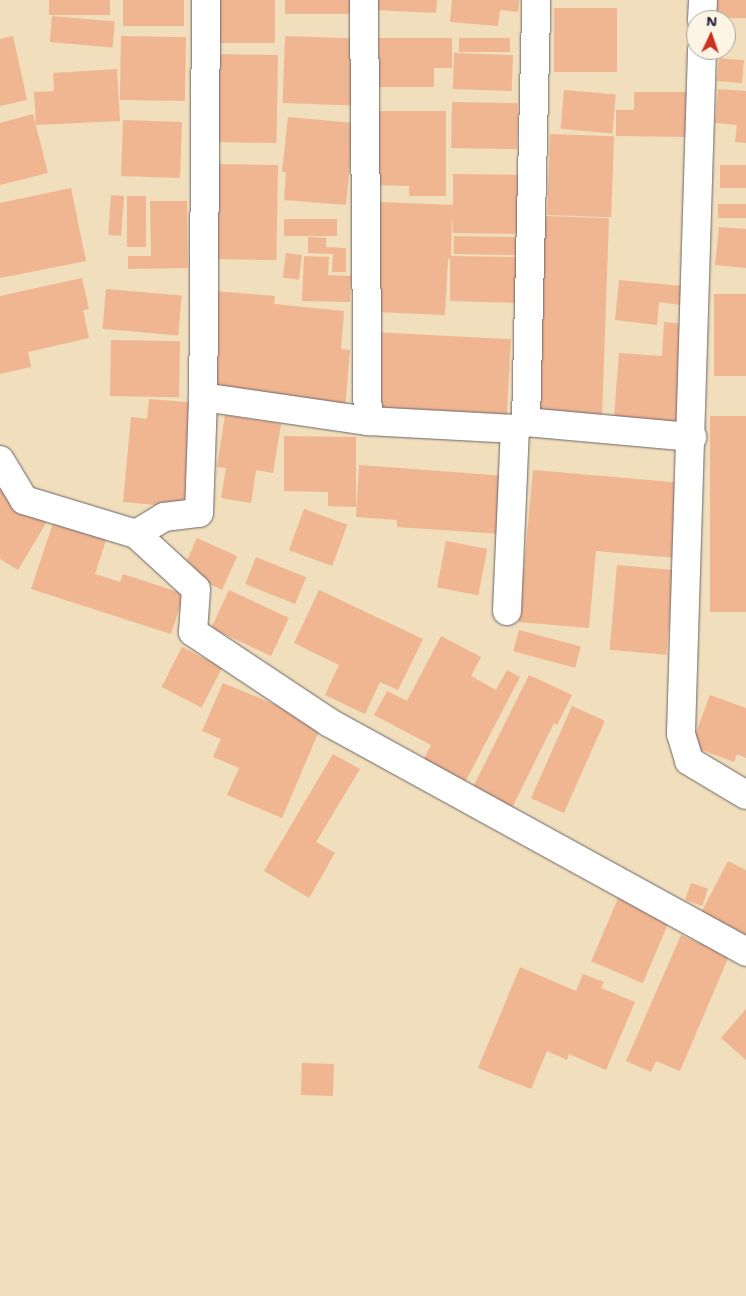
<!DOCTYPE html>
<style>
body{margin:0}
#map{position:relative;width:746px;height:1296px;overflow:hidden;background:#f0debc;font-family:"Shantell Sans",sans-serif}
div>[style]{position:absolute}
.building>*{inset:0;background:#f0b591;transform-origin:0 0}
.roads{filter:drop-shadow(0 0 1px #6a6468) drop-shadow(0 0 1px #6a6468)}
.street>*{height:28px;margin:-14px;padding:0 14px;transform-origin:14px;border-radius:14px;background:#fff}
span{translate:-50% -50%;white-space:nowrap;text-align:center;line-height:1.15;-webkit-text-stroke:4px #fcf5e5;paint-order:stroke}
.north{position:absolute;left:686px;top:10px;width:50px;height:50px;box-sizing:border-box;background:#fcf5e5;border:1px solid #a5a1a1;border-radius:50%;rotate:3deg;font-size:14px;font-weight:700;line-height:20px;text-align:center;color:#22223b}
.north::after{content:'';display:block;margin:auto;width:18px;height:22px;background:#c8321e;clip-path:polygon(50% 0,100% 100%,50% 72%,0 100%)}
</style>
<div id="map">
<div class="building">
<div style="left:49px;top:0;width:61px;height:15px"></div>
<div style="left:123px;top:0;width:61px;height:26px"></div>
<div style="left:213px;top:0;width:62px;height:43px"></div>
<div style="left:285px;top:0;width:74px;height:14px"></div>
<div style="clip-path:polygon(375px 0,437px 0,436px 13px,375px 10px)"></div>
<div style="clip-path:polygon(452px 0,519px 0,518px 12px,500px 10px,498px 26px,450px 22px)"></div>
<div style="left:716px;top:0;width:30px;height:18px"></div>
<div style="left:554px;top:8px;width:63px;height:64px"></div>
<div style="left:52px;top:16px;width:63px;height:26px;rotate:5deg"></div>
<div style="clip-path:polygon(13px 36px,27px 100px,0 106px,0 39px)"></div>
<div style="left:121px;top:36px;width:65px;height:64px;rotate:1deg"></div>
<div style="left:285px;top:36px;width:72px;height:67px;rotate:2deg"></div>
<div style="clip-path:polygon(379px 38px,452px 38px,452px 68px,434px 68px,434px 87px,379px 87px)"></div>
<div style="left:459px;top:38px;width:51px;height:14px"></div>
<div style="left:454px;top:53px;width:59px;height:36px;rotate:2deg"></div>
<div style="left:214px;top:54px;width:64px;height:88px;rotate:1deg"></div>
<div style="left:719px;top:58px;width:25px;height:23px;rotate:5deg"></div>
<div style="clip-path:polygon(117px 69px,120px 121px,36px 125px,34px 92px,54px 91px,53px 73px)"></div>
<div style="clip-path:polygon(718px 89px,746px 91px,746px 143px,735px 142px,737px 125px,715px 123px)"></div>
<div style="left:564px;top:90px;width:52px;height:39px;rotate:5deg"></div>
<div style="clip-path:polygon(634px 92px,691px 92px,690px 137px,616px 136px,616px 110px,634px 110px)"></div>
<div style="left:452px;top:102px;width:66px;height:46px;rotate:1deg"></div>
<div style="clip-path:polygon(377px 111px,446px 111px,446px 196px,409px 196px,409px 186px,377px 185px)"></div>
<div style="clip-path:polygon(33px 114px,48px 173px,0 185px,0 123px)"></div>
<div style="clip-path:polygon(288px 117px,354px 123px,346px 205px,284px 200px,286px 172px,282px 172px)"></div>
<div style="left:123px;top:120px;width:59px;height:56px;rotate:2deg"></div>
<div style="left:550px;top:134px;width:64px;height:81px;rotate:2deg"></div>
<div style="left:214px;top:164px;width:64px;height:95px;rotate:1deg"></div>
<div style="left:746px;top:165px;width:23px;height:26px;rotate:90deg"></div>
<div style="clip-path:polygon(453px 174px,521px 175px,520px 234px,453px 233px,452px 213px,451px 256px,517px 257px,516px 303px,450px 301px,450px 259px,448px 259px,445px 315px,375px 312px,380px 202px,453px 205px)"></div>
<div style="clip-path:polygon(71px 188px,86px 261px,0 278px,0 203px)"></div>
<div style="left:111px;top:195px;width:13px;height:40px;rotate:4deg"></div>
<div style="left:127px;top:196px;width:19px;height:51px"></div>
<div style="clip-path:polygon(150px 201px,187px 201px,188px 268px,128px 269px,128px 256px,151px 256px)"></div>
<div style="left:718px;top:204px;width:28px;height:14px"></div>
<div style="left:545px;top:216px;width:64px;height:204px;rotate:2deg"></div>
<div style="left:284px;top:219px;width:53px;height:17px"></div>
<div style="clip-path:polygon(719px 227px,746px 229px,746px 268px,715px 265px)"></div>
<div style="left:454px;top:236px;width:67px;height:18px;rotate:1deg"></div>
<div style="clip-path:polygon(308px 237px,326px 238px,326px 247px,346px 248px,346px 272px,332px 272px,333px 254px,308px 253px)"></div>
<div style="left:286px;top:253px;width:16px;height:25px;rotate:7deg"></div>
<div style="clip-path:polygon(304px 256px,329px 257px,328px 275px,351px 276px,350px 302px,302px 301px)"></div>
<div style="clip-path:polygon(82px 278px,89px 309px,83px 310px,89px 338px,28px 352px,31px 367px,0 374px,0 296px)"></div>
<div style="clip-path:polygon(619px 280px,682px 286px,680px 305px,659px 302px,657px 325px,615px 320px)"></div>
<div style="left:106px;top:289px;width:76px;height:40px;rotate:5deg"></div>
<div style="clip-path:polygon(215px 291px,275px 296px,274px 304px,344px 311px,341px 349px,350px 350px,345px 410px,215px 391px,219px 346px,210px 345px)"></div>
<div style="left:714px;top:294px;width:32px;height:82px"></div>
<div style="clip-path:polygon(664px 322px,686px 324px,678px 422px,614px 417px,619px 353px,662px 356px)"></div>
<div style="left:373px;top:332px;width:138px;height:75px;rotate:3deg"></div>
<div style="left:111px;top:340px;width:69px;height:56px;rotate:1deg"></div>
<div style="clip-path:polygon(149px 399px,198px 403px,187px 508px,123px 502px,131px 417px,147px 419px)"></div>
<div style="clip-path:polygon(225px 415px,281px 424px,273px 473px,256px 470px,251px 503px,221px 498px,226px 468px,217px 467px)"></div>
<div style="left:746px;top:416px;width:196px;height:36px;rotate:90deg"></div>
<div style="clip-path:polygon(284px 436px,356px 437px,356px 507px,328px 506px,328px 492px,284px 491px)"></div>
<div style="clip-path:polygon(359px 465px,506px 476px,502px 534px,397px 527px,397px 520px,356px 517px)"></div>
<div style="clip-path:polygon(533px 470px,683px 483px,676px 558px,596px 551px,589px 628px,519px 622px)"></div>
<div style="clip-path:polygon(0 489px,49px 518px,18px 570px,0 559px)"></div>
<div style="left:304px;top:509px;width:46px;height:44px;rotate:20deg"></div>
<div style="clip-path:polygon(55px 517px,108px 534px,95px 574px,120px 582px,123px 574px,184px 594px,171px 634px,31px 589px)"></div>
<div style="left:197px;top:538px;width:44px;height:37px;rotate:24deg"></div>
<div style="left:446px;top:541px;width:42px;height:47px;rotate:11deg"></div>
<div style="left:256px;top:557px;width:54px;height:29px;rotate:22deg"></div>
<div style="left:617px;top:565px;width:57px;height:85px;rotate:5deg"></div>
<div style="left:229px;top:590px;width:66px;height:42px;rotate:25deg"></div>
<div style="clip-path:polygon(319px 590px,423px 639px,398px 690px,380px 682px,365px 714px,325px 695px,339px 665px,294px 643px)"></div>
<div style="left:519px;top:630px;width:64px;height:22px;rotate:15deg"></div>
<div style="clip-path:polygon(441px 636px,481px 657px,471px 676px,496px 690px,507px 670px,520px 677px,461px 790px,419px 768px,431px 745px,374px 715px,387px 691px,407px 701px)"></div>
<div style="left:182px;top:647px;width:45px;height:45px;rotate:27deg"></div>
<div style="clip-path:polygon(529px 675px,572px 695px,557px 725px,554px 723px,510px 812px,470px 793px)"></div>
<div style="clip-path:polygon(223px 683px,322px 724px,282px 818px,227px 795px,239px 768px,213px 757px,221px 739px,202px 731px)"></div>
<div style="clip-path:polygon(710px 695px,746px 708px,746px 758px,737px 754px,734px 762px,691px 746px)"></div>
<div style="left:572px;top:706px;width:36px;height:101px;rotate:24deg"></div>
<div style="clip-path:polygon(333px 754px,360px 769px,316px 842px,335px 853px,309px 898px,264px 871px)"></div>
<div style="clip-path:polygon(728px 861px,746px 870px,746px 936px,701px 913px)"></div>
<div style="left:691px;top:883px;width:18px;height:18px;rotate:19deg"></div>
<div style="left:619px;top:896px;width:56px;height:71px;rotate:23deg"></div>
<div style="clip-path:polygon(681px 935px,729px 956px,680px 1071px,656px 1061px,651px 1072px,626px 1061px)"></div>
<div style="clip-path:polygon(520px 967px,576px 991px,583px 974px,604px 982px,601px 988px,635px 1002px,606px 1070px,569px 1054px,567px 1060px,547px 1051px,531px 1089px,478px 1068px)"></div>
<div style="clip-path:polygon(746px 1009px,746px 1060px,721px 1038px)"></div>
<div style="left:302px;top:1063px;width:32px;height:32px;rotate:2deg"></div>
</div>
<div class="roads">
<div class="street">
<div style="left:206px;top:0;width:397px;rotate:90.4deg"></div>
<div style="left:203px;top:397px;width:167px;rotate:8.3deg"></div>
<div style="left:364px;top:0;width:421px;rotate:89.5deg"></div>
<div style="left:368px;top:421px;width:147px;rotate:3.1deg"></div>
<div style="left:515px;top:429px;width:13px;rotate:-32deg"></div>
<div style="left:526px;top:422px;width:422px;rotate:-88.6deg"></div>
<div style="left:702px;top:20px;width:20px;rotate:-87deg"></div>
<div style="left:702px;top:50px;width:684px;rotate:91.76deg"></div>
<div style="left:681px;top:734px;width:28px;rotate:73deg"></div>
<div style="left:689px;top:761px;width:66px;rotate:30.8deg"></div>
<div style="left:526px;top:422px;width:167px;rotate:5.2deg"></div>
<div style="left:0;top:460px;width:47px;rotate:59deg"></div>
<div style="left:24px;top:500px;width:117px;rotate:16.9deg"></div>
<div style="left:136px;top:534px;width:81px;rotate:42.5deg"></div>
<div style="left:196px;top:589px;width:43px;rotate:94deg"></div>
<div style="left:193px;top:632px;width:164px;rotate:33.6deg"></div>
<div style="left:330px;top:723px;width:475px;rotate:28.8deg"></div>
<div style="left:136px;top:534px;width:33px;rotate:-31deg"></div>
<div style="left:164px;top:517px;width:35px;rotate:-7deg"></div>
<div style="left:199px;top:513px;width:116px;rotate:-88deg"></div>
<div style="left:507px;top:611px;width:182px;rotate:-87.5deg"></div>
</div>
</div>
<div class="north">N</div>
</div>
